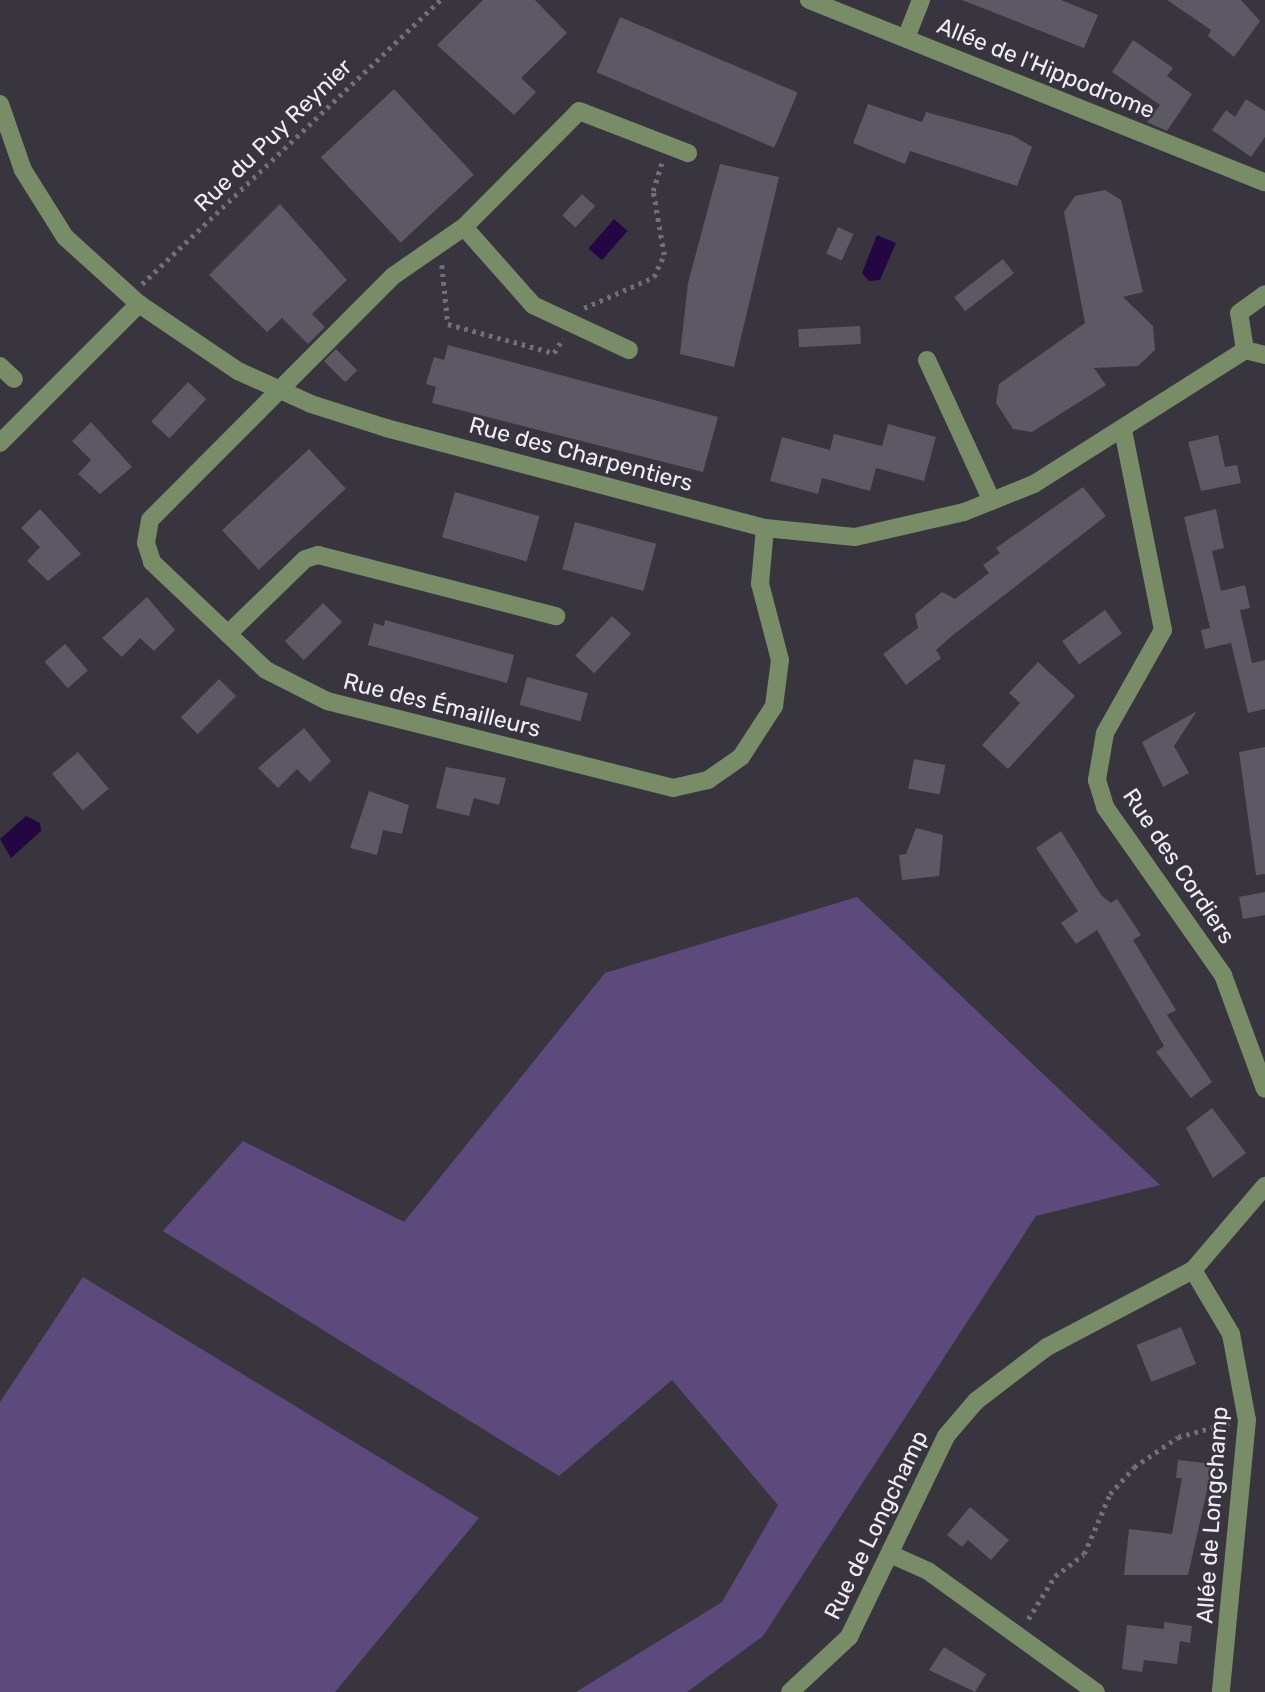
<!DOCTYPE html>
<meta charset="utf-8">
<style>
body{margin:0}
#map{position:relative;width:1265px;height:1692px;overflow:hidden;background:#38353f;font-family:Rubik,sans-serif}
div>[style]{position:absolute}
.green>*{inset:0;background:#5d4a7d}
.water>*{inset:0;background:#240642;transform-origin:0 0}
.building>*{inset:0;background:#5c5864;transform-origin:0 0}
.path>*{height:4.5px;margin-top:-2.25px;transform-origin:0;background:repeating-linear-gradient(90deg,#716f78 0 3.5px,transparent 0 8.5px)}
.minor>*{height:18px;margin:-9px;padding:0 9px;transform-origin:9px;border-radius:9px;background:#778c67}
span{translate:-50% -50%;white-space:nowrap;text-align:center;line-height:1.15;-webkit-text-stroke:5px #38353f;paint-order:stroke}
.street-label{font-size:23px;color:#f0eef5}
</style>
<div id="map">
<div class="green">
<div style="clip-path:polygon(857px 897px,1160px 1185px,1036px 1216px,763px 1636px,687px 1692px,576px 1692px,722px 1602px,778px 1505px,672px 1380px,559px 1476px,163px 1231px,243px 1141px,404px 1222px,605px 973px)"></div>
<div style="clip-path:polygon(83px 1277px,479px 1518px,335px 1692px,0 1692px,0 1402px)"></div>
</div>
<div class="water">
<div style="left:614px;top:219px;width:18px;height:39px;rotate:41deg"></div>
<div style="clip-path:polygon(877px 235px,896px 243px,880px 280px,869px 281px,862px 273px)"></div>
<div style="clip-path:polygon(26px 816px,40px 823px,41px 831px,11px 858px,0 839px)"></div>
</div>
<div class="building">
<div style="clip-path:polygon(483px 0,535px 0,567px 33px,521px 78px,536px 92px,514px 115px,437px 45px)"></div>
<div style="clip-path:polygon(962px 0,1061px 0,1098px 15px,1084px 48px)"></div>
<div style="clip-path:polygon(1167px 0,1241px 0,1260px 21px,1234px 57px,1208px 36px,1211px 30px)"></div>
<div style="left:620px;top:17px;width:193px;height:60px;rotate:23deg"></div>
<div style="clip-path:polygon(1133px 40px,1173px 68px,1167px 76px,1192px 94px,1167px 131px,1147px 122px,1160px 105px,1112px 72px)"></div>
<div style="left:394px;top:89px;width:117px;height:100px;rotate:47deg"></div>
<div style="clip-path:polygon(1246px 99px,1265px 111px,1265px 137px,1251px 157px,1212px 130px,1226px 110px,1235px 117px)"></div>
<div style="clip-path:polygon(868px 104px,922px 122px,926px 112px,1014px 136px,1032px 147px,1017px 186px,910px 151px,905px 164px,853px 143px)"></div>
<div style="clip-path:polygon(720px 164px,779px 177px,734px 367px,680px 354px,688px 283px)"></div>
<div style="clip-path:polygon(1105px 190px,1121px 200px,1143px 292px,1123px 297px,1153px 326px,1155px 350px,1138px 366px,1094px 368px,1106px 385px,1032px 432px,1013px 429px,996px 403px,999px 384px,1085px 323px,1064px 212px,1075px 196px)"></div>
<div style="left:582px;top:194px;width:18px;height:29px;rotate:43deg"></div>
<div style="clip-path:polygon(280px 204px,347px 280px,312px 314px,325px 327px,308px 344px,282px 318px,267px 332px,209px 275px)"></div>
<div style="left:838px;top:227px;width:17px;height:29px;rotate:24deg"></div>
<div style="left:1003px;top:259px;width:18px;height:62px;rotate:52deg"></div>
<div style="left:860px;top:326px;width:18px;height:62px;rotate:87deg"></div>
<div style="clip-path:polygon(448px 345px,718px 417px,703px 472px,432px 403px,436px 387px,426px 384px,434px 357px,444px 360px)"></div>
<div style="left:336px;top:349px;width:30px;height:17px;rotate:45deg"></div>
<div style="left:188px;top:382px;width:25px;height:54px;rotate:43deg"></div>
<div style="clip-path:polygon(91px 422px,132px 467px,100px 494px,78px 474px,91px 460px,72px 441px)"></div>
<div style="clip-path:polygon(888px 424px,936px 437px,924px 481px,876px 468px,870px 491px,822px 478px,818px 494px,770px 481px,782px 437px,830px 450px,834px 434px,882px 446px)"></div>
<div style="clip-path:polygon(1218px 435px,1225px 467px,1237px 465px,1241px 483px,1201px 491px,1188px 442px)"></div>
<div style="left:309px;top:449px;width:54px;height:119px;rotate:47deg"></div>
<div style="clip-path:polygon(1083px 487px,1106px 516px,953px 635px,936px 650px,941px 658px,906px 685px,883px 654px,918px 628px,915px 614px,942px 592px,955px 599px,989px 573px,983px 565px,1000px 553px,996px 548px)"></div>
<div style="left:455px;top:492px;width:88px;height:47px;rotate:16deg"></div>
<div style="clip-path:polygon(40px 509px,81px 554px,48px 581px,27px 561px,40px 547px,21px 528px)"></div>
<div style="clip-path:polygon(1216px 509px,1224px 548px,1212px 551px,1221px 591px,1245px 585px,1250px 608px,1240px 610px,1252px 663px,1265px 660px,1265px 709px,1248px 713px,1231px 643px,1205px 649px,1201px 630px,1210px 628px,1184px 517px)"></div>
<div style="left:575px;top:522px;width:84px;height:49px;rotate:15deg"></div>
<div style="clip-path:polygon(147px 597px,175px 630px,154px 651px,140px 638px,122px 657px,102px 638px)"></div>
<div style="left:323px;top:603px;width:27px;height:54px;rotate:45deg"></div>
<div style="left:1105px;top:610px;width:29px;height:53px;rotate:54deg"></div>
<div style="left:612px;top:616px;width:26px;height:54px;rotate:43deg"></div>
<div style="clip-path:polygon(385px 620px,514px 655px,507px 683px,368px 645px,374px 623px,384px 626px)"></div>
<div style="left:65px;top:644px;width:35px;height:27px;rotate:49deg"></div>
<div style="clip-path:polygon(1038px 662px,1075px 696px,1008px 769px,982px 745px,1020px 703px,1009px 693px)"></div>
<div style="left:527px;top:677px;width:63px;height:29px;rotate:15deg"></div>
<div style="left:219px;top:679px;width:24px;height:54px;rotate:45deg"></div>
<div style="clip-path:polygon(1197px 711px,1174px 746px,1189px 773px,1163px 787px,1142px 742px)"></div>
<div style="clip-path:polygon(304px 728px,331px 761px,310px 782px,297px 769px,278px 788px,258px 768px)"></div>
<div style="clip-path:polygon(1265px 747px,1265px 874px,1256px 875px,1239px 752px)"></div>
<div style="left:78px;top:752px;width:48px;height:34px;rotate:50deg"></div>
<div style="left:914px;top:759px;width:32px;height:30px;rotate:11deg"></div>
<div style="clip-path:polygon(446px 767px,506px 778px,499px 805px,474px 798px,469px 816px,436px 808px)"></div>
<div style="clip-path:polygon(369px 791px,409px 805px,402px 834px,383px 830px,377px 855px,350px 848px)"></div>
<div style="clip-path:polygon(916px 828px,943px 835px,939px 876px,902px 880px,899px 855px,906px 854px)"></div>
<div style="clip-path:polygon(1061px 831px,1101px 895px,1111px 903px,1117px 899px,1141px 935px,1133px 940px,1176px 1010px,1167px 1015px,1212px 1082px,1191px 1098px,1156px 1052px,1164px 1046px,1097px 930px,1076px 944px,1061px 923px,1078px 911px,1036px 848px)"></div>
<div style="clip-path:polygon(1265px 892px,1265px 915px,1243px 919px,1239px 897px)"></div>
<div style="clip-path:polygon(1212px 1108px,1246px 1153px,1213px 1178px,1186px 1128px)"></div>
<div style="left:1181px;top:1327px;width:40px;height:48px;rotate:68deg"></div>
<div style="clip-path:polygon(1178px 1460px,1213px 1464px,1188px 1575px,1124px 1575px,1129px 1529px,1172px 1534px,1182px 1478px,1176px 1478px)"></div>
<div style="clip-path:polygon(970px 1507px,1009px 1540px,991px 1560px,968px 1540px,962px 1547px,947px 1535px)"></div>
<div style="clip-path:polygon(1164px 1622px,1192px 1626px,1190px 1643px,1180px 1641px,1177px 1664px,1144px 1660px,1142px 1672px,1122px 1669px,1127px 1625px,1164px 1629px)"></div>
<div style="clip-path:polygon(944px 1647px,986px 1674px,975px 1692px,929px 1670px)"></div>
</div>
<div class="path">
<div style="left:442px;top:265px;width:59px;rotate:84.2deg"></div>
<div style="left:448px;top:324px;width:110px;rotate:15.3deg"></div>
<div style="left:554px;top:353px;width:17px;rotate:-59deg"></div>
<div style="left:142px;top:284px;width:412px;rotate:-43.6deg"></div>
<div style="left:584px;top:308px;width:77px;rotate:-23.9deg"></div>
<div style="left:654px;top:277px;width:24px;rotate:-66deg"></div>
<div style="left:664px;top:255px;width:65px;rotate:-99.8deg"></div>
<div style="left:653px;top:191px;width:31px;rotate:-73deg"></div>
<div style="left:1028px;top:1619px;width:51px;rotate:-57.9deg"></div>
<div style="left:1055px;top:1576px;width:36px;rotate:-37deg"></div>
<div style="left:1084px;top:1554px;width:65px;rotate:-66.6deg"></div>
<div style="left:1110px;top:1494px;width:36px;rotate:-48deg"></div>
<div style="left:1134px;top:1467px;width:53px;rotate:-34.3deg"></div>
<div style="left:1178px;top:1437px;width:53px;rotate:-15.4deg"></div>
</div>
<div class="minor">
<div style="left:809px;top:0;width:491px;rotate:21.8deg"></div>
<div style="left:906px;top:38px;width:41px;rotate:-68.5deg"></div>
<div style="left:0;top:104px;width:70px;rotate:70.8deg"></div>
<div style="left:23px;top:170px;width:79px;rotate:57.9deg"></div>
<div style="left:65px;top:237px;width:100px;rotate:42.2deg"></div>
<div style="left:139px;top:304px;width:120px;rotate:34.1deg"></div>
<div style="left:238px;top:371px;width:80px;rotate:24.3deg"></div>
<div style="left:311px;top:404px;width:79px;rotate:17.7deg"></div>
<div style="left:386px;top:428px;width:392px;rotate:14.8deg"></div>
<div style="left:765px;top:528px;width:90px;rotate:5.7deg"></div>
<div style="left:855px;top:537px;width:112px;rotate:-12.9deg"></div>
<div style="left:964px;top:512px;width:75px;rotate:-21.8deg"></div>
<div style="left:1034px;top:484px;width:250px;rotate:-32.4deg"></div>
<div style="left:1245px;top:350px;width:21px;rotate:14deg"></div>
<div style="left:464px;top:227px;width:163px;rotate:-45.2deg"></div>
<div style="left:579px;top:111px;width:117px;rotate:21.1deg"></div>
<div style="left:629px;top:350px;width:106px;rotate:-154.9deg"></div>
<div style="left:533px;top:305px;width:104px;rotate:-131.5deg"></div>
<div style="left:464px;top:227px;width:86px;rotate:145.4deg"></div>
<div style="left:393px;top:276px;width:344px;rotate:134.9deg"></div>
<div style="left:150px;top:520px;width:23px;rotate:100deg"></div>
<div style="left:146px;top:543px;width:20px;rotate:72deg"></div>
<div style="left:152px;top:562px;width:157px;rotate:43.5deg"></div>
<div style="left:266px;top:670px;width:68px;rotate:26.9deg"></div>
<div style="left:327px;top:701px;width:357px;rotate:14.1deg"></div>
<div style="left:673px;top:788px;width:36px;rotate:-13deg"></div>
<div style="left:708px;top:780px;width:40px;rotate:-34.9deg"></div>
<div style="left:741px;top:757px;width:61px;rotate:-57.1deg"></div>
<div style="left:774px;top:706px;width:46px;rotate:-82.6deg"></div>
<div style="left:780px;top:660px;width:79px;rotate:-104.7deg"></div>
<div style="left:760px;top:584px;width:56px;rotate:-84.9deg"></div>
<div style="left:1245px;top:350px;width:37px;rotate:-99deg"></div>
<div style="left:1239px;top:313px;width:32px;rotate:-36deg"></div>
<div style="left:927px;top:360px;width:155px;rotate:65.3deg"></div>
<div style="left:0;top:366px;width:19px;rotate:43deg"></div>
<div style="left:1123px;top:430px;width:204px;rotate:78.7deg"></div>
<div style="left:1163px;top:630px;width:118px;rotate:119.4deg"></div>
<div style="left:1105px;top:733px;width:48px;rotate:99.7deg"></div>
<div style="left:1097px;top:780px;width:28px;rotate:73deg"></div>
<div style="left:1105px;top:807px;width:205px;rotate:54.9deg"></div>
<div style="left:1223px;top:975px;width:121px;rotate:69.8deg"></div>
<div style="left:0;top:443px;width:197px;rotate:-45deg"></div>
<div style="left:228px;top:634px;width:107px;rotate:-44.2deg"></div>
<div style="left:305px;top:559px;width:14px;rotate:-17deg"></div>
<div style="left:318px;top:555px;width:246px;rotate:14.4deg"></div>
<div style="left:1193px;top:1270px;width:74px;rotate:59.3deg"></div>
<div style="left:1231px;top:1334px;width:87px;rotate:79.5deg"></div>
<div style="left:1247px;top:1420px;width:273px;rotate:95.5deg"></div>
<div style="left:890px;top:1554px;width:42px;rotate:24.1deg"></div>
<div style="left:928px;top:1571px;width:207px;rotate:35.8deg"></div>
<div style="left:790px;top:1692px;width:81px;rotate:-43deg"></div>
<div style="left:849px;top:1637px;width:223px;rotate:-64.2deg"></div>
<div style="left:946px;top:1436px;width:46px;rotate:-49.4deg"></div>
<div style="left:976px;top:1401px;width:89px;rotate:-37.3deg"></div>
<div style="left:1047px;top:1347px;width:165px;rotate:-27.8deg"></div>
<div style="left:1193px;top:1270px;width:111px;rotate:-49.4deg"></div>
</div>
<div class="street-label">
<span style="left:1046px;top:68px;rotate:22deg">Allée de l'Hippodrome</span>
<span style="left:273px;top:135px;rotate:-44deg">Rue du Puy Reynier</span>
<span style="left:581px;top:454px;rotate:15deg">Rue des Charpentiers</span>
<span style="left:442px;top:705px;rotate:14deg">Rue des Émailleurs</span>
<span style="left:1179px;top:866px;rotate:56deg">Rue des Cordiers</span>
<span style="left:1212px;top:1515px;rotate:-86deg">Allée de Longchamp</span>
<span style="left:876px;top:1525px;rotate:-64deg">Rue de Longchamp</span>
</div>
</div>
